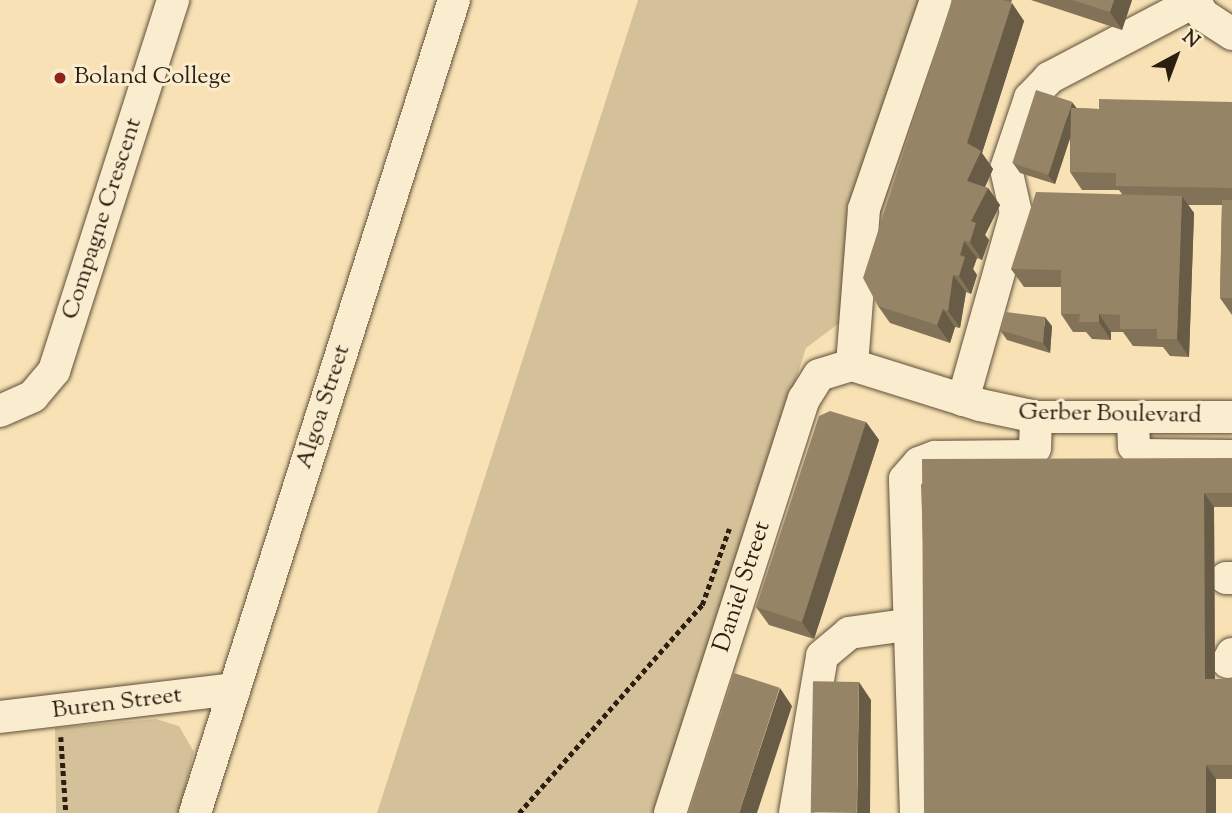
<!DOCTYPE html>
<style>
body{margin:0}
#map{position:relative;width:1232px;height:813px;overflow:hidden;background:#f8e2b5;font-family:"Sorts Mill Goudy",serif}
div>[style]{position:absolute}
.green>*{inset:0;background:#d5c199}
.path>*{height:4.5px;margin-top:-2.25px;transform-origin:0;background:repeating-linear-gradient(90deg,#2c1e10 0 5px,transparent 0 8.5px)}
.roads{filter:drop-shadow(0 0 2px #5f4f39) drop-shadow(0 0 2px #5f4f39)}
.minor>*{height:32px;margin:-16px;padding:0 16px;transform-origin:16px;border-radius:16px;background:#faeccf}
.wall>*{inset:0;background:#817258}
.shaded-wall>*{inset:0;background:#695c47}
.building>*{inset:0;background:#968466;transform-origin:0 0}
.dots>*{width:19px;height:19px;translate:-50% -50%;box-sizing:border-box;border:4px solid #faeccf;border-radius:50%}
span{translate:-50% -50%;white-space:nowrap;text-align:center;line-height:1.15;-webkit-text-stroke:6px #faeccf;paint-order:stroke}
.poi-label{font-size:24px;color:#2c1e10}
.left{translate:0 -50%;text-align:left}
.street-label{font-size:24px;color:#2c1e10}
.north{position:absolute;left:1141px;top:21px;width:70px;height:70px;-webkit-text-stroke:5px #faeccf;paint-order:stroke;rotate:41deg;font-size:19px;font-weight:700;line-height:28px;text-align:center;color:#2c1e10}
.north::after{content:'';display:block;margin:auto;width:24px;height:32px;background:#2c1e10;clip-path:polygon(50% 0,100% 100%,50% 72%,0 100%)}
</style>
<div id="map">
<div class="green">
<div style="clip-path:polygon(638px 0,961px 0,874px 297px,806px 348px,656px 813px,377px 813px)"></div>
<div style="clip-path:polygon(156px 719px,179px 726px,194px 752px,179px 813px,56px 813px,55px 728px)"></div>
</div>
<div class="path">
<div style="left:61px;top:737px;width:76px;rotate:86.2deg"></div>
<div style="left:519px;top:813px;width:277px;rotate:-48.7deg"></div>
<div style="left:702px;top:605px;width:81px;rotate:-70.4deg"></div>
</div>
<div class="roads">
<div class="minor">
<div style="left:1194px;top:0;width:17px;rotate:59deg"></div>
<div style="left:1203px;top:15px;width:35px;rotate:33deg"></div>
<div style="left:852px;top:365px;width:156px;rotate:-85.6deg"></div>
<div style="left:864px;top:209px;width:221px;rotate:-71deg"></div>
<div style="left:963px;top:400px;width:194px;rotate:-74.2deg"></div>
<div style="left:1016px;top:213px;width:45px;rotate:-102.8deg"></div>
<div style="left:1006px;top:169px;width:75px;rotate:-71.3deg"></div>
<div style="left:1030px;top:98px;width:28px;rotate:-46deg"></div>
<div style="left:1049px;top:78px;width:164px;rotate:-27.7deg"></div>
<div style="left:0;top:411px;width:36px;rotate:-24deg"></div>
<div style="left:33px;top:396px;width:33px;rotate:-50deg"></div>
<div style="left:54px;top:371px;width:390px;rotate:-72.2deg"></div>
<div style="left:1133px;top:419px;width:27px;rotate:88deg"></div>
<div style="left:1134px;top:446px;width:12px;rotate:48deg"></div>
<div style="left:1142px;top:455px;width:88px;rotate:0.7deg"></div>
<div style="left:1226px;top:578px;width:6px"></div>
<div style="left:1228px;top:662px;width:9px;rotate:-63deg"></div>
<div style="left:0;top:717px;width:236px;rotate:-6.8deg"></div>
<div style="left:195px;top:813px;width:853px;rotate:-72.33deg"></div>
<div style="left:670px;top:813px;width:435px;rotate:-72.1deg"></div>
<div style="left:804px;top:399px;width:28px;rotate:-58deg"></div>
<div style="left:819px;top:375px;width:34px;rotate:-17deg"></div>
<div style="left:852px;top:365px;width:134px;rotate:17.4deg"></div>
<div style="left:980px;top:405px;width:57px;rotate:12.1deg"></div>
<div style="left:1036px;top:417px;width:196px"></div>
<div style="left:795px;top:813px;width:159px;rotate:-80.2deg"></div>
<div style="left:822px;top:656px;width:35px;rotate:-40deg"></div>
<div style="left:849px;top:633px;width:59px;rotate:-7.9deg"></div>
<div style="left:916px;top:813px;width:334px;rotate:-91.9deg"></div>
<div style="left:905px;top:479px;width:21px;rotate:-49deg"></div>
<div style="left:919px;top:463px;width:17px;rotate:-21deg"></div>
<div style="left:935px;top:457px;width:92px;rotate:-0.6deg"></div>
<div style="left:1027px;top:456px;width:11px;rotate:-45deg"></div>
<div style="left:1035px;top:448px;width:31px;rotate:-88deg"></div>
</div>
</div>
<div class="wall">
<div style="clip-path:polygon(952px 0,1012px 0,1011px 3px,1024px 21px,982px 153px,993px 169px,985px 187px,988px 188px,1000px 205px,985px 235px,989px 240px,982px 260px,977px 258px,973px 269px,977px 275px,971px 294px,966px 292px,960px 328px,955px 327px,950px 343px,890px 323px,878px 306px)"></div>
<div style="clip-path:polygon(1031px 0,1132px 0,1122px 30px)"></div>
<div style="clip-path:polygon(1232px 102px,1232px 315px,1220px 298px,1222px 205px,1188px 205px,1194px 213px,1189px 357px,1170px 356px,1163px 347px,1133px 346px,1123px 332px,1111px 332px,1111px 340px,1092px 339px,1086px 332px,1073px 332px,1061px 314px,1061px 287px,1024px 287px,1011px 269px,1122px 194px,1119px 190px,1082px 190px,1070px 172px,1070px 138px,1055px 184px,1020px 173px,1013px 163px,1077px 108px,1099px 109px)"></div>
<div style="clip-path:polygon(1052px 326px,1050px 353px,1007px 340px,1000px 330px)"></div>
<div style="clip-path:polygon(866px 422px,879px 440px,814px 639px,769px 625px,756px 607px)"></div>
<div style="clip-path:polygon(1232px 458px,1232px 507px,1214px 507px,1215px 679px,1232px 679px,1232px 779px,1216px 779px,924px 813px)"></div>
</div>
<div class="shaded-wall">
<div style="clip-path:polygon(1114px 0,1132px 0,1122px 30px,1110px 12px)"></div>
<div style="clip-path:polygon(1012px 3px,1024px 21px,982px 153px,993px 169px,980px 198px,967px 181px,967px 143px)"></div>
<div style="clip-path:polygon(1072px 102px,1079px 111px,1055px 184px,1048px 175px)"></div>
<div style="clip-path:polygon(988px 188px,1000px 205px,985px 235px,989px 240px,982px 260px,970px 242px,971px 221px)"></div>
<div style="clip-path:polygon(1182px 196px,1194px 213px,1189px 357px,1177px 339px)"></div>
<div style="clip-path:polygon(964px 241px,977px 258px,973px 269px,977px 275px,971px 294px,959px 276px,960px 255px)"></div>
<div style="clip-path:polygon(953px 275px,966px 292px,960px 328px,948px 311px)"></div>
<div style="clip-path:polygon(943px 309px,955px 327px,950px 343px,937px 325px)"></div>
<div style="clip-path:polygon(1099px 314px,1111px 332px,1111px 340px,1099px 322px)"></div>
<div style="clip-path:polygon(1045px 317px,1052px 326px,1050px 353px,1043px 343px)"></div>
<div style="clip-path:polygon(866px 422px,879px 440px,814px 639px,802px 622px)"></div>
<div style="clip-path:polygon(1204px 493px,1214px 507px,1215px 693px,1205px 679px)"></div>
<div style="clip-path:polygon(859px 682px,871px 700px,870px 813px,857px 813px)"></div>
<div style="clip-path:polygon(780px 688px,792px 706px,757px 813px,739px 813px)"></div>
<div style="clip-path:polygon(1206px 765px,1216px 779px,1216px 813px,1206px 813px)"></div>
</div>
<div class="building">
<div style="clip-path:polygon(952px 0,1003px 0,1012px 3px,967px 143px,981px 151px,967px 181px,988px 188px,971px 221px,976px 223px,970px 242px,964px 241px,960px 255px,965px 257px,959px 276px,953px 275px,948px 311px,943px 309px,937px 325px,878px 306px,863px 278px)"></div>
<div style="clip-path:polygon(1072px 0,1114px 0,1110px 12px)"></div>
<div style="left:1036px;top:90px;width:38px;height:77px;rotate:18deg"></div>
<div style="clip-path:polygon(1099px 99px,1232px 102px,1232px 188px,1116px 186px,1116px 173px,1070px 172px,1071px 108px,1099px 109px)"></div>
<div style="clip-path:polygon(1036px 192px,1182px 196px,1177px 339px,1157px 339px,1157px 329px,1120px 329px,1120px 315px,1099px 314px,1099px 322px,1079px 322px,1080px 314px,1061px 314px,1061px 270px,1011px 269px)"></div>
<div style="clip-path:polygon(1222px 200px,1232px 200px,1232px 298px,1220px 298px)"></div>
<div style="clip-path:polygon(1006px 312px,1045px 317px,1043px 343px,1000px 330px)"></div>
<div style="clip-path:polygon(830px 411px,866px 422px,802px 622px,756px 607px,819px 416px)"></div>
<div style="clip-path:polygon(1232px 458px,1232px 493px,1204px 493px,1205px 679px,1232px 679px,1232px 765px,1206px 765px,1206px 813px,924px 813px,922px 459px)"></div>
<div style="left:734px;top:673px;width:48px;height:147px;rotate:18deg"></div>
<div style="left:859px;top:682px;width:131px;height:46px;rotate:91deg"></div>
</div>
<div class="dots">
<div style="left:60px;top:78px;background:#8f2418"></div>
</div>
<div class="poi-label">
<span class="left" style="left:74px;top:78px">Boland College</span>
</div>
<div class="street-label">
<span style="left:103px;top:219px;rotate:-72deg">Compagne Crescent</span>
<span style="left:324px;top:407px;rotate:-72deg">Algoa Street</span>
<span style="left:1110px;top:415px;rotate:1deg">Gerber Boulevard</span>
<span style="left:743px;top:587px;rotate:-72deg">Daniel Street</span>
<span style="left:117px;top:704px;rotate:-7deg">Buren Street</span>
</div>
<div class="north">N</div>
</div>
